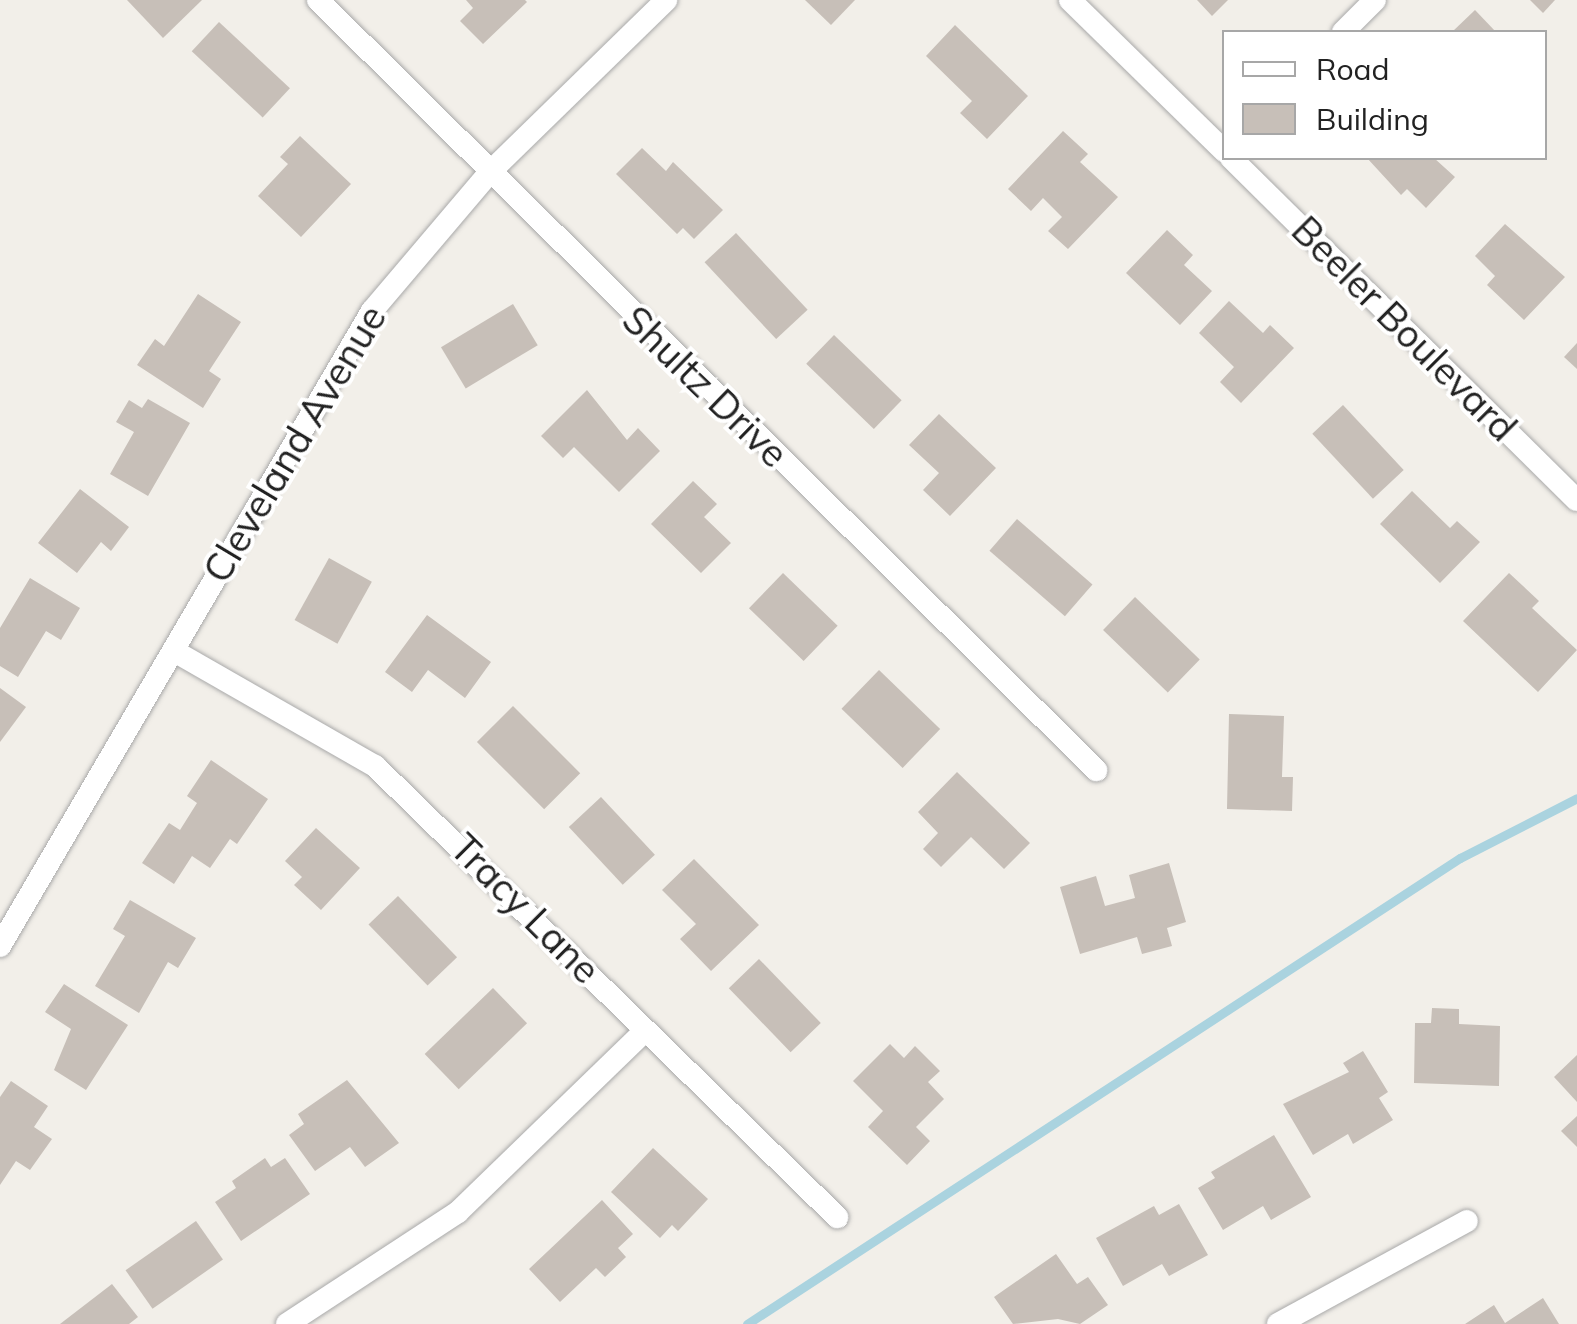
<!DOCTYPE html>
<style>
body{margin:0}
#map{position:relative;width:1577px;height:1324px;overflow:hidden;background:#f2efe9;font-family:Mulish,sans-serif}
div>[style]{position:absolute}
.stream>*{height:9px;margin:-4.5px;padding:0 4.5px;transform-origin:4.5px;border-radius:4.5px;background:#aad3df}
.building>*{inset:0;background:#c7bfb8;transform-origin:0 0}
.roads{filter:drop-shadow(0 0 2px #a9a9a9) drop-shadow(0 0 2px #a9a9a9)}
.minor>*{height:22px;margin:-11px;padding:0 11px;transform-origin:11px;border-radius:11px;background:#fff}
span{translate:-50% -50%;white-space:nowrap;text-align:center;line-height:1.15;-webkit-text-stroke:8px #fff;paint-order:stroke}
.street-label{font-size:38px;color:#222}
.legend{position:absolute;left:1222px;top:30px;width:325px;height:130px;box-sizing:border-box;background:#fff;border:2px solid #a7a7a7;margin:0;padding:12px 18px;list-style:none;font-size:30px;color:#222}
.legend li{display:flex;align-items:center;gap:20px;height:50px}
.legend b{width:50px;border:2px solid #a7a7a7}
</style>
<div id="map">
<div class="stream">
<div style="left:747px;top:1324px;width:852px;rotate:-33.17deg"></div>
<div style="left:1460px;top:858px;width:131px;rotate:-27.1deg"></div>
</div>
<div class="building">
<div style="clip-path:polygon(127px 0,202px 0,163px 38px)"></div>
<div style="clip-path:polygon(466px 0,525px 0,527px 2px,483px 44px,460px 21px,473px 8px)"></div>
<div style="clip-path:polygon(805px 0,855px 0,831px 25px)"></div>
<div style="clip-path:polygon(1197px 0,1228px 0,1212px 16px)"></div>
<div style="clip-path:polygon(1530px 0,1555px 0,1543px 13px)"></div>
<div style="clip-path:polygon(1475px 10px,1496px 32px,1452px 32px)"></div>
<div style="left:219px;top:22px;width:97px;height:40px;rotate:43deg"></div>
<div style="clip-path:polygon(955px 25px,1028px 96px,987px 139px,960px 113px,972px 101px,926px 56px)"></div>
<div style="clip-path:polygon(1063px 131px,1088px 154px,1080px 162px,1118px 197px,1068px 249px,1048px 231px,1062px 217px,1043px 198px,1031px 211px,1008px 189px)"></div>
<div style="clip-path:polygon(300px 136px,351px 184px,301px 237px,258px 196px,288px 164px,280px 157px)"></div>
<div style="clip-path:polygon(642px 148px,666px 171px,673px 162px,723px 210px,694px 239px,683px 228px,677px 234px,616px 174px)"></div>
<div style="clip-path:polygon(1367px 158px,1434px 158px,1455px 177px,1426px 208px,1407px 189px,1401px 195px)"></div>
<div style="clip-path:polygon(1505px 224px,1565px 277px,1524px 320px,1487px 285px,1495px 276px,1475px 256px)"></div>
<div style="clip-path:polygon(1167px 230px,1193px 255px,1184px 265px,1212px 291px,1180px 325px,1126px 273px)"></div>
<div style="left:736px;top:233px;width:105px;height:43px;rotate:47deg"></div>
<div style="clip-path:polygon(198px 294px,241px 322px,209px 371px,221px 379px,203px 408px,137px 365px,155px 339px,164px 346px)"></div>
<div style="clip-path:polygon(1229px 301px,1263px 333px,1270px 325px,1294px 348px,1241px 403px,1220px 382px,1234px 367px,1199px 333px)"></div>
<div style="left:513px;top:304px;width:48px;height:84px;rotate:59deg"></div>
<div style="left:834px;top:335px;width:94px;height:40px;rotate:44deg"></div>
<div style="clip-path:polygon(1577px 343px,1577px 369px,1564px 357px)"></div>
<div style="clip-path:polygon(587px 390px,627px 440px,638px 428px,660px 451px,619px 492px,574px 447px,563px 458px,541px 436px)"></div>
<div style="clip-path:polygon(148px 399px,190px 423px,148px 496px,110px 474px,134px 432px,116px 422px,129px 400px,142px 408px)"></div>
<div style="left:1343px;top:405px;width:89px;height:42px;rotate:47deg"></div>
<div style="clip-path:polygon(939px 414px,996px 468px,950px 516px,923px 490px,939px 473px,909px 445px)"></div>
<div style="clip-path:polygon(693px 481px,717px 504px,704px 517px,731px 543px,701px 573px,651px 524px)"></div>
<div style="clip-path:polygon(80px 489px,129px 527px,111px 551px,101px 542px,77px 573px,38px 543px)"></div>
<div style="clip-path:polygon(1412px 491px,1450px 528px,1457px 521px,1480px 542px,1440px 583px,1380px 524px)"></div>
<div style="left:1017px;top:519px;width:100px;height:42px;rotate:41deg"></div>
<div style="left:329px;top:558px;width:49px;height:71px;rotate:29deg"></div>
<div style="left:783px;top:573px;width:76px;height:49px;rotate:44deg"></div>
<div style="clip-path:polygon(1509px 573px,1539px 601px,1532px 608px,1577px 650px,1538px 692px,1463px 621px)"></div>
<div style="clip-path:polygon(30px 578px,80px 608px,61px 640px,46px 631px,18px 677px,0 666px,0 628px)"></div>
<div style="left:1135px;top:597px;width:90px;height:46px;rotate:44deg"></div>
<div style="clip-path:polygon(427px 615px,491px 662px,465px 698px,428px 670px,412px 692px,385px 672px)"></div>
<div style="left:879px;top:670px;width:85px;height:54px;rotate:44deg"></div>
<div style="clip-path:polygon(0 688px,26px 707px,0 742px)"></div>
<div style="left:513px;top:706px;width:95px;height:51px;rotate:45deg"></div>
<div style="clip-path:polygon(1229px 714px,1284px 716px,1282px 777px,1293px 777px,1292px 811px,1227px 809px)"></div>
<div style="clip-path:polygon(211px 760px,268px 799px,237px 844px,230px 839px,210px 868px,192px 856px,174px 884px,142px 863px,169px 823px,180px 830px,197px 803px,187px 796px)"></div>
<div style="clip-path:polygon(957px 772px,1030px 843px,1004px 869px,971px 837px,941px 867px,923px 849px,938px 833px,918px 812px)"></div>
<div style="left:601px;top:797px;width:79px;height:44px;rotate:47deg"></div>
<div style="clip-path:polygon(316px 828px,360px 868px,321px 910px,294px 885px,302px 877px,285px 861px)"></div>
<div style="clip-path:polygon(694px 859px,759px 925px,711px 971px,680px 939px,696px 924px,662px 890px)"></div>
<div style="clip-path:polygon(1169px 863px,1186px 922px,1167px 928px,1172px 946px,1142px 954px,1137px 937px,1080px 954px,1060px 887px,1096px 876px,1105px 906px,1135px 898px,1129px 875px)"></div>
<div style="left:398px;top:896px;width:85px;height:41px;rotate:46deg"></div>
<div style="clip-path:polygon(130px 900px,196px 938px,178px 968px,168px 962px,139px 1013px,95px 986px,125px 936px,113px 929px)"></div>
<div style="left:759px;top:959px;width:89px;height:42px;rotate:46deg"></div>
<div style="clip-path:polygon(64px 984px,128px 1025px,86px 1090px,54px 1070px,71px 1029px,45px 1012px)"></div>
<div style="left:493px;top:988px;width:49px;height:95px;rotate:46deg"></div>
<div style="clip-path:polygon(1432px 1008px,1459px 1009px,1459px 1024px,1500px 1026px,1499px 1086px,1414px 1083px,1415px 1023px,1431px 1023px)"></div>
<div style="clip-path:polygon(890px 1044px,904px 1058px,915px 1046px,940px 1071px,928px 1082px,944px 1099px,916px 1127px,930px 1141px,907px 1165px,868px 1127px,883px 1111px,853px 1081px)"></div>
<div style="clip-path:polygon(1363px 1051px,1388px 1092px,1379px 1098px,1393px 1120px,1353px 1144px,1348px 1134px,1313px 1155px,1283px 1104px,1349px 1072px,1343px 1063px)"></div>
<div style="clip-path:polygon(1577px 1055px,1577px 1102px,1554px 1077px)"></div>
<div style="clip-path:polygon(347px 1080px,399px 1143px,365px 1167px,350px 1147px,315px 1171px,289px 1135px,304px 1124px,298px 1114px)"></div>
<div style="clip-path:polygon(11px 1081px,48px 1106px,34px 1127px,52px 1139px,30px 1170px,16px 1161px,0 1185px,0 1097px)"></div>
<div style="clip-path:polygon(1577px 1116px,1577px 1147px,1561px 1131px)"></div>
<div style="clip-path:polygon(1274px 1135px,1311px 1197px,1271px 1220px,1263px 1206px,1223px 1230px,1198px 1188px,1215px 1178px,1211px 1172px)"></div>
<div style="clip-path:polygon(653px 1148px,708px 1199px,678px 1231px,672px 1225px,660px 1238px,611px 1192px)"></div>
<div style="clip-path:polygon(265px 1158px,271px 1167px,285px 1158px,310px 1194px,241px 1241px,215px 1202px,236px 1188px,232px 1181px)"></div>
<div style="clip-path:polygon(602px 1200px,633px 1234px,618px 1248px,626px 1257px,605px 1277px,596px 1268px,560px 1302px,529px 1269px)"></div>
<div style="clip-path:polygon(1179px 1204px,1208px 1255px,1169px 1276px,1162px 1264px,1123px 1286px,1096px 1238px,1154px 1206px,1159px 1215px)"></div>
<div style="left:196px;top:1221px;width:47px;height:86px;rotate:55deg"></div>
<div style="clip-path:polygon(1056px 1254px,1077px 1284px,1088px 1277px,1108px 1305px,1080px 1324px,1058px 1319px,1013px 1324px,994px 1297px)"></div>
<div style="clip-path:polygon(112px 1284px,138px 1317px,129px 1324px,60px 1324px)"></div>
<div style="clip-path:polygon(1543px 1298px,1559px 1324px,1465px 1324px,1494px 1305px,1505px 1323px)"></div>
</div>
<div class="roads">
<div class="minor">
<div style="left:318px;top:0;width:1095px;rotate:44.7deg"></div>
<div style="left:1070px;top:0;width:216px;rotate:44.4deg"></div>
<div style="left:1343px;top:32px;width:45px;rotate:-45deg"></div>
<div style="left:1231px;top:158px;width:486px;rotate:44.7deg"></div>
<div style="left:174px;top:651px;width:232px;rotate:29.8deg"></div>
<div style="left:375px;top:766px;width:646px;rotate:44.31deg"></div>
<div style="left:0;top:946px;width:736px;rotate:-59.64deg"></div>
<div style="left:372px;top:311px;width:180px;rotate:-49.7deg"></div>
<div style="left:488px;top:174px;width:249px;rotate:-44.3deg"></div>
<div style="left:287px;top:1324px;width:204px;rotate:-33.2deg"></div>
<div style="left:458px;top:1212px;width:260px;rotate:-44.1deg"></div>
<div style="left:1278px;top:1324px;width:215px;rotate:-28.6deg"></div>
</div>
</div>
<div class="street-label">
<span style="left:1404px;top:329px;rotate:45deg">Beeler Boulevard</span>
<span style="left:705px;top:387px;rotate:44deg">Shultz Drive</span>
<span style="left:295px;top:444px;rotate:-59deg">Cleveland Avenue</span>
<span style="left:525px;top:909px;rotate:45deg">Tracy Lane</span>
</div>
<ul class="legend">
<li><b style="height:12px;background:#fff"></b>Road</li>
<li><b style="height:28px;background:#c7bfb8"></b>Building</li>
</ul>
</div>
